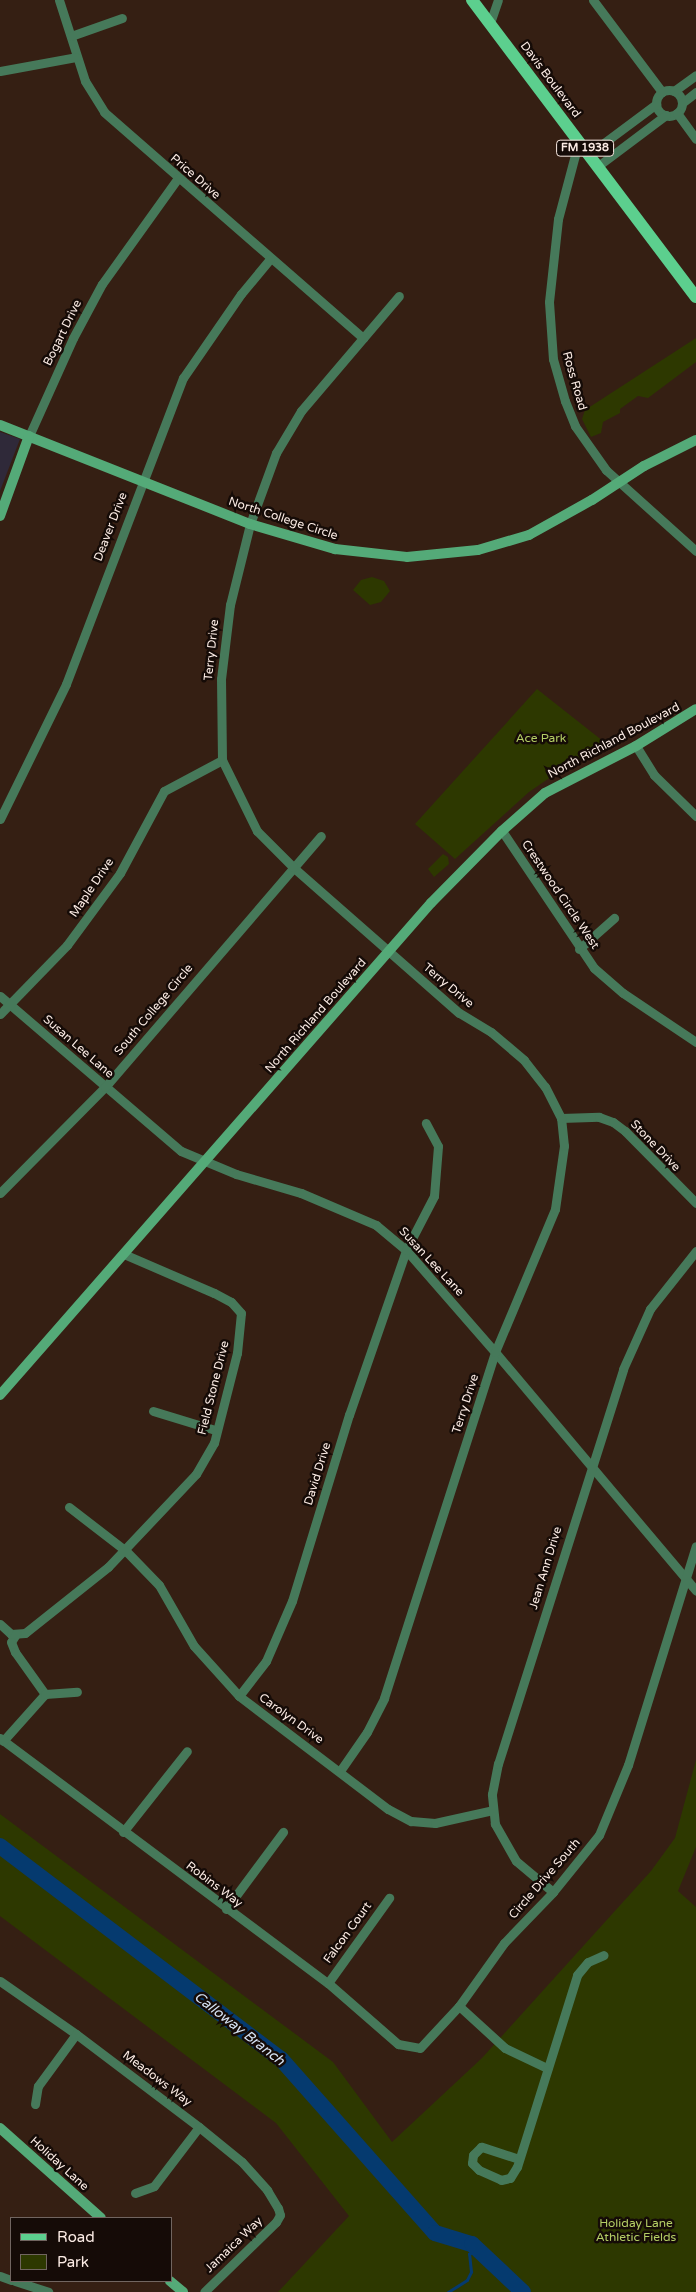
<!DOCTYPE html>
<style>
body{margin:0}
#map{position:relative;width:696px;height:2292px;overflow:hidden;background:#351f13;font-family:"Varela Round",sans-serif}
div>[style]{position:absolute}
.education>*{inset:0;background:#2f2939}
.green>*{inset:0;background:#2d3800}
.stream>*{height:2.5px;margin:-1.25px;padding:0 1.25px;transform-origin:1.25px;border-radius:1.25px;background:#053a6f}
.river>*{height:16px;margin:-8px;padding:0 8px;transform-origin:8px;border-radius:8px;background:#053a6f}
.street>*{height:9px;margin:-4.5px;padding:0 4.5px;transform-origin:4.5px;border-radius:4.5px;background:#46795a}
.street>.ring{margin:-4.5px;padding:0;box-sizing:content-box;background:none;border:9px solid #46795a;border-radius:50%}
.secondary>*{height:10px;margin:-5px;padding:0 5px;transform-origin:5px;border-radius:5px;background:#54aa78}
.primary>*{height:12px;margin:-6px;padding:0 6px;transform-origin:6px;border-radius:6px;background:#5ccf8e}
span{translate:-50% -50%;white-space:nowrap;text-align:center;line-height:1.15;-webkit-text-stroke:5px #150b07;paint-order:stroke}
.shield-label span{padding:1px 4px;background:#150b07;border:1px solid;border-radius:4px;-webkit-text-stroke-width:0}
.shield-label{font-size:11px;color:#fcece5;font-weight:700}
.street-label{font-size:12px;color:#fcece5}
.park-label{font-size:12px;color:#b4ce65}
.water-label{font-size:14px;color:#d6e3f4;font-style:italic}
.legend{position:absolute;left:10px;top:2217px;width:162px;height:65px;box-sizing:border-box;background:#150b07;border:1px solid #716560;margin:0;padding:6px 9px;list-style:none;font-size:15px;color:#fcece5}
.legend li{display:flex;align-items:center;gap:10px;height:25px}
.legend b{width:25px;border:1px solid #716560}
</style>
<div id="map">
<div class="education">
<div style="clip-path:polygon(0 432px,20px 439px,0 491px)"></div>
</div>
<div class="green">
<div style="clip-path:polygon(696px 338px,696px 362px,648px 398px,638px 396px,620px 409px,620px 413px,603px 422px,601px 433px,591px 437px,582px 419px,585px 410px)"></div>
<div style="clip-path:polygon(372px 577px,384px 581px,390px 591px,381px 602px,370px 605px,353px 590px,361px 580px)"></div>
<div style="clip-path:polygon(537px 689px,608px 745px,561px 770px,529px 792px,455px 859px,415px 824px)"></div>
<div style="clip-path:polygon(443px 854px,448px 857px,449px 864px,434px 877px,428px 869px)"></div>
<div style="clip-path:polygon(696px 1760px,696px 1847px,678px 1891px,696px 1907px,696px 2292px,278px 2292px,349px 2216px,276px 2123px,0 1916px,0 1814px,333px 2062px,392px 2142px,482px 2058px,651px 1871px,675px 1838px)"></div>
</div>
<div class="stream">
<div style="left:448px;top:2292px;width:22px;rotate:-32deg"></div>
<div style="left:467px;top:2280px;width:9px;rotate:-63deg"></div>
<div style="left:471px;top:2272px;width:18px;rotate:-96deg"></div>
<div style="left:469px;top:2254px;width:10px;rotate:-24deg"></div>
</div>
<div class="river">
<div style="left:0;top:1846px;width:353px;rotate:37.2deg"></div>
<div style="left:281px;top:2059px;width:232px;rotate:48.5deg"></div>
<div style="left:435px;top:2233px;width:39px;rotate:17deg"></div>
<div style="left:472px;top:2244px;width:70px;rotate:43.3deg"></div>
</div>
<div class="street">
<div style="left:59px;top:0;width:85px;rotate:72.2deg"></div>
<div style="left:85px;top:81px;width:36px;rotate:58deg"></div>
<div style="left:104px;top:112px;width:344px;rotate:41.1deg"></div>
<div style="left:593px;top:0;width:115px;rotate:53.1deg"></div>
<div style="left:490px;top:23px;width:24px;rotate:-71deg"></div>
<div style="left:71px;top:36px;width:54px;rotate:-19.4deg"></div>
<div style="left:0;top:71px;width:77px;rotate:-10.4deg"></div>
<div class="ring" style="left:656px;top:90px;width:17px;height:17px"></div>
<div style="left:674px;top:91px;width:27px;rotate:-36deg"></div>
<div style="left:682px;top:103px;width:18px;rotate:-38deg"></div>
<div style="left:677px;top:113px;width:32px;rotate:54deg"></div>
<div style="left:579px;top:140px;width:82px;rotate:104.9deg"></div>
<div style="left:558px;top:219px;width:83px;rotate:96.2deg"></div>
<div style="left:549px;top:302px;width:57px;rotate:86deg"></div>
<div style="left:553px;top:359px;width:44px;rotate:74.1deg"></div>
<div style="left:565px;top:401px;width:27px;rotate:68deg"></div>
<div style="left:575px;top:426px;width:54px;rotate:54.8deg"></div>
<div style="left:606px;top:470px;width:121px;rotate:42deg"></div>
<div style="left:589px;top:154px;width:84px;rotate:-36.7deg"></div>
<div style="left:598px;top:166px;width:85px;rotate:-36.9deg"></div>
<div style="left:29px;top:436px;width:107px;rotate:-65.8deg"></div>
<div style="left:73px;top:338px;width:61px;rotate:-61.8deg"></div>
<div style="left:102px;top:284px;width:130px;rotate:-54.4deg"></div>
<div style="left:636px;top:746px;width:34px;rotate:58deg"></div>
<div style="left:654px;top:775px;width:59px;rotate:44.3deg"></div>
<div style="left:0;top:819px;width:150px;rotate:-63.9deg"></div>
<div style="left:66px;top:684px;width:328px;rotate:-69.1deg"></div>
<div style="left:183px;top:378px;width:102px;rotate:-55.4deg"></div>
<div style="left:241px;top:294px;width:45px;rotate:-50.4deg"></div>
<div style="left:502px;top:831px;width:165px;rotate:56.1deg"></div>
<div style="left:594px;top:968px;width:38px;rotate:41deg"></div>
<div style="left:623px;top:993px;width:88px;rotate:33.9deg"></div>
<div style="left:579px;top:949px;width:47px;rotate:-41.5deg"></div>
<div style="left:0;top:996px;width:238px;rotate:40.6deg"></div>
<div style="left:181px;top:1151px;width:60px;rotate:22.7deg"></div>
<div style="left:236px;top:1174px;width:68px;rotate:16.3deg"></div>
<div style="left:301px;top:1193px;width:82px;rotate:23.1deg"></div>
<div style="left:376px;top:1225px;width:39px;rotate:40deg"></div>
<div style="left:406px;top:1250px;width:135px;rotate:48.9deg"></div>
<div style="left:495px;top:1352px;width:312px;rotate:49.9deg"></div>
<div style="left:0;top:1014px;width:96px;rotate:-45.8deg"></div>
<div style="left:67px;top:945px;width:89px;rotate:-53.6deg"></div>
<div style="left:120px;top:873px;width:93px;rotate:-61.8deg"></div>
<div style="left:164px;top:791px;width:66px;rotate:-28.1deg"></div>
<div style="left:561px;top:1118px;width:38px;rotate:-2deg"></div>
<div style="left:599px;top:1117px;width:15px;rotate:20deg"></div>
<div style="left:613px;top:1122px;width:15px;rotate:37deg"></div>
<div style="left:625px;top:1131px;width:101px;rotate:45.4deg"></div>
<div style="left:0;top:1193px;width:149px;rotate:-45.3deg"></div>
<div style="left:105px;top:1087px;width:331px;rotate:-49.3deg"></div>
<div style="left:153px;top:1411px;width:65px;rotate:17deg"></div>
<div style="left:69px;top:1507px;width:72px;rotate:37.7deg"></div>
<div style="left:126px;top:1551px;width:47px;rotate:45.9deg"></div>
<div style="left:159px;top:1585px;width:70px;rotate:60.2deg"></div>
<div style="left:194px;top:1646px;width:67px;rotate:48deg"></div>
<div style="left:239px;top:1696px;width:187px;rotate:37.2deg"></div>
<div style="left:388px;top:1809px;width:26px;rotate:28deg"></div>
<div style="left:411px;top:1821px;width:24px;rotate:5deg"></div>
<div style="left:435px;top:1823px;width:59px;rotate:-12.6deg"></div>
<div style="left:0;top:1624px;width:15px;rotate:42deg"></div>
<div style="left:11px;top:1634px;width:14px;rotate:-4deg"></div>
<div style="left:25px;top:1633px;width:106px;rotate:-38.5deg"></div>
<div style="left:108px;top:1567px;width:128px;rotate:-46.6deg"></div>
<div style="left:196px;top:1474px;width:36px;rotate:-60deg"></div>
<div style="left:214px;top:1443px;width:93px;rotate:-75.7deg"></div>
<div style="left:237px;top:1353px;width:40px;rotate:-84.3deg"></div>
<div style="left:241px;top:1313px;width:15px;rotate:-132deg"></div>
<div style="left:231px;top:1302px;width:19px;rotate:-152deg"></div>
<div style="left:214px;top:1293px;width:98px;rotate:-156.6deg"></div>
<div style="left:16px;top:1634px;width:9px;rotate:122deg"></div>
<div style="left:11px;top:1642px;width:11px;rotate:68deg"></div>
<div style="left:15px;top:1652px;width:52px;rotate:54.5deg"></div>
<div style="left:239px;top:1696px;width:44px;rotate:-52.4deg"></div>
<div style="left:266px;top:1661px;width:65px;rotate:-66.6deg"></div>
<div style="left:292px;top:1601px;width:195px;rotate:-73deg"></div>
<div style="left:349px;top:1415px;width:175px;rotate:-70.9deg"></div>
<div style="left:406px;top:1250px;width:61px;rotate:-62.6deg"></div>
<div style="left:434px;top:1196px;width:50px;rotate:-85.4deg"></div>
<div style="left:438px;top:1146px;width:26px;rotate:-118deg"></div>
<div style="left:0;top:1738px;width:409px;rotate:36.8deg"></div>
<div style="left:328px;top:1983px;width:93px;rotate:41.1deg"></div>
<div style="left:398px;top:2044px;width:22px;rotate:10deg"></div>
<div style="left:420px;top:2048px;width:57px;rotate:-47.1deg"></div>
<div style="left:459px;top:2006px;width:77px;rotate:-54.5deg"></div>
<div style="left:504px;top:1943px;width:71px;rotate:-46.1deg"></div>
<div style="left:553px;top:1892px;width:73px;rotate:-51.1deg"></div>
<div style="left:599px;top:1835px;width:76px;rotate:-67.5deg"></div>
<div style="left:628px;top:1765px;width:229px;rotate:-72.8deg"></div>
<div style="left:3px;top:1741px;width:63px;rotate:-48.2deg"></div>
<div style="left:45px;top:1694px;width:32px;rotate:-4deg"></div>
<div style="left:340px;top:1771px;width:47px;rotate:-55.3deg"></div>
<div style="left:367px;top:1732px;width:38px;rotate:-63deg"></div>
<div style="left:384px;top:1698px;width:363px;rotate:-72.2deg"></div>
<div style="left:495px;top:1352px;width:155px;rotate:-67.2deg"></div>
<div style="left:555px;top:1209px;width:64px;rotate:-81.9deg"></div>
<div style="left:564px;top:1146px;width:28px;rotate:-96deg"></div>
<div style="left:561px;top:1118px;width:35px;rotate:-117deg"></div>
<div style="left:545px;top:1087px;width:34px;rotate:-128deg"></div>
<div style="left:524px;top:1060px;width:43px;rotate:-139.7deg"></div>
<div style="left:491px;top:1032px;width:37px;rotate:-149deg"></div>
<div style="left:459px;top:1013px;width:221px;rotate:-138.7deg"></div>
<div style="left:293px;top:867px;width:51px;rotate:-135deg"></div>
<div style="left:257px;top:831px;width:79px;rotate:-116.2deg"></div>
<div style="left:222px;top:760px;width:81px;rotate:-90.7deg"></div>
<div style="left:221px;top:679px;width:75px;rotate:-83.1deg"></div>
<div style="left:230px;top:605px;width:83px;rotate:-76.1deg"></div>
<div style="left:250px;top:524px;width:76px;rotate:-69.9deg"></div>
<div style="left:276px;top:453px;width:49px;rotate:-59.2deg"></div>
<div style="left:301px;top:411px;width:151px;rotate:-49.6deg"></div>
<div style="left:123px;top:1832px;width:103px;rotate:-51.7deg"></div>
<div style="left:553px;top:1892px;width:48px;rotate:-140deg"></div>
<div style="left:516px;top:1861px;width:43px;rotate:-119.6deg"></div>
<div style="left:495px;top:1824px;width:30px;rotate:-96deg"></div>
<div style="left:492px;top:1794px;width:31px;rotate:-79deg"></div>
<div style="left:498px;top:1764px;width:414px;rotate:-72.4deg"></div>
<div style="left:623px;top:1369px;width:66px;rotate:-65.8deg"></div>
<div style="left:650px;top:1309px;width:74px;rotate:-51.6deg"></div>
<div style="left:226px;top:1909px;width:96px;rotate:-53.5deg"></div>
<div style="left:0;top:1981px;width:93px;rotate:34.9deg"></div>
<div style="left:76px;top:2034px;width:154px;rotate:37.1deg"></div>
<div style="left:199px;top:2127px;width:55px;rotate:39.1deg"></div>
<div style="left:242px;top:2162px;width:38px;rotate:48deg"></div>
<div style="left:267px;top:2190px;width:21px;rotate:59deg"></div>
<div style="left:278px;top:2208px;width:7px;rotate:74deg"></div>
<div style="left:280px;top:2215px;width:8px;rotate:120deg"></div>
<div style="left:276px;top:2222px;width:100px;rotate:135.8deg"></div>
<div style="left:328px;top:1983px;width:105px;rotate:-54.3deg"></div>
<div style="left:459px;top:2006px;width:62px;rotate:42.4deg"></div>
<div style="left:505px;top:2048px;width:47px;rotate:25.5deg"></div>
<div style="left:35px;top:2104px;width:18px;rotate:-81deg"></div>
<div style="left:38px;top:2086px;width:64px;rotate:-53.8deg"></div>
<div style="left:519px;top:2159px;width:40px;rotate:-162deg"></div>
<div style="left:481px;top:2147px;width:11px;rotate:135deg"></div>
<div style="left:473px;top:2155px;width:8px;rotate:97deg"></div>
<div style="left:472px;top:2163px;width:10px;rotate:45deg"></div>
<div style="left:479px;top:2170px;width:24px;rotate:24deg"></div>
<div style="left:501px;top:2180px;width:9px;rotate:-13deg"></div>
<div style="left:510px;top:2178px;width:13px;rotate:-58deg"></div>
<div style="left:517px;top:2167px;width:201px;rotate:-72.6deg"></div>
<div style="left:577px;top:1975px;width:17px;rotate:-50deg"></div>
<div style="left:588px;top:1962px;width:17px;rotate:-24deg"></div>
<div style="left:135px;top:2193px;width:20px;rotate:-20deg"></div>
<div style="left:154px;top:2186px;width:74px;rotate:-52.7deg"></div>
<div style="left:0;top:2276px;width:12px;rotate:20deg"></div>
<div style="left:15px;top:2281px;width:35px;rotate:18deg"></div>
</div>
<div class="secondary">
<div style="left:0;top:425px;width:269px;rotate:21.6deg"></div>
<div style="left:250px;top:524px;width:89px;rotate:16.4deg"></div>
<div style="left:335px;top:549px;width:72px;rotate:6.3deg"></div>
<div style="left:407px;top:557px;width:71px;rotate:-5.6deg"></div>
<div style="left:478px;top:550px;width:53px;rotate:-16.4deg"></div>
<div style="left:529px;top:535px;width:72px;rotate:-29.1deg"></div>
<div style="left:592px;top:500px;width:62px;rotate:-33.2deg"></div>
<div style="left:644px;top:466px;width:58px;rotate:-26.6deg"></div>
<div style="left:0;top:516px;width:85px;rotate:-70.1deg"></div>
<div style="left:0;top:1395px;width:654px;rotate:-48.78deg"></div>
<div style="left:431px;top:903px;width:101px;rotate:-45.4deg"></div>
<div style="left:502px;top:831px;width:57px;rotate:-41.5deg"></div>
<div style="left:545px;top:793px;width:102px;rotate:-27.3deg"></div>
<div style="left:636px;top:746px;width:70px;rotate:-31.7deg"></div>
<div style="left:0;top:2128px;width:135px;rotate:41.7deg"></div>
<div style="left:170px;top:2281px;width:17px;rotate:40deg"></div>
</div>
<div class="primary">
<div style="left:472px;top:0;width:372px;rotate:53deg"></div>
</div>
<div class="shield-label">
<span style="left:585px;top:148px">FM 1938</span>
</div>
<div class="street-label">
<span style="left:550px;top:80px;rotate:53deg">Davis Boulevard</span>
<span style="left:195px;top:177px;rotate:41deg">Price Drive</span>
<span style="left:63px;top:333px;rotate:-64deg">Bogart Drive</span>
<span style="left:574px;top:381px;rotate:74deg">Ross Road</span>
<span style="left:283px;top:519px;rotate:18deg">North College Circle</span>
<span style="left:111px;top:527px;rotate:-69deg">Deaver Drive</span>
<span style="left:212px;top:650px;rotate:-84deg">Terry Drive</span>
<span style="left:614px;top:741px;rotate:-28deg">North Richland Boulevard</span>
<span style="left:92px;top:888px;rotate:-56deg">Maple Drive</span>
<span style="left:560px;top:895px;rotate:56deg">Crestwood Circle West</span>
<span style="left:448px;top:986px;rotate:40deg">Terry Drive</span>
<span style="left:154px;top:1010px;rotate:-50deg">South College Circle</span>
<span style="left:316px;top:1016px;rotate:-49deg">North Richland Boulevard</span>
<span style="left:78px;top:1047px;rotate:41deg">Susan Lee Lane</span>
<span style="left:655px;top:1146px;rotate:46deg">Stone Drive</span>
<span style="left:431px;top:1262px;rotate:47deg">Susan Lee Lane</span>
<span style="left:214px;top:1388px;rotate:-76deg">Field Stone Drive</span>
<span style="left:466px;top:1404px;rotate:-72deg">Terry Drive</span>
<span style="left:318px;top:1474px;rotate:-73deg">David Drive</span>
<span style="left:546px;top:1568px;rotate:-73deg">Jean Ann Drive</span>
<span style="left:291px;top:1719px;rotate:36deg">Carolyn Drive</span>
<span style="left:545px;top:1879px;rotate:-49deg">Circle Drive South</span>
<span style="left:214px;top:1885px;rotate:37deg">Robins Way</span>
<span style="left:348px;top:1933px;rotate:-54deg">Falcon Court</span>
<span style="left:157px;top:2079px;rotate:37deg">Meadows Way</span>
<span style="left:59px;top:2164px;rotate:42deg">Holiday Lane</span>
<span style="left:234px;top:2245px;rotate:-44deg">Jamaica Way</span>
</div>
<div class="park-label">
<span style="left:541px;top:739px">Ace Park</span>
<span style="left:636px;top:2231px">Holiday Lane<br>Athletic Fields</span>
</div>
<div class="water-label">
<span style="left:239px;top:2029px;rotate:38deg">Calloway Branch</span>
</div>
<ul class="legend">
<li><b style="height:6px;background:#5ccf8e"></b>Road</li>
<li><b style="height:14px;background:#2d3800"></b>Park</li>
</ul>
</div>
